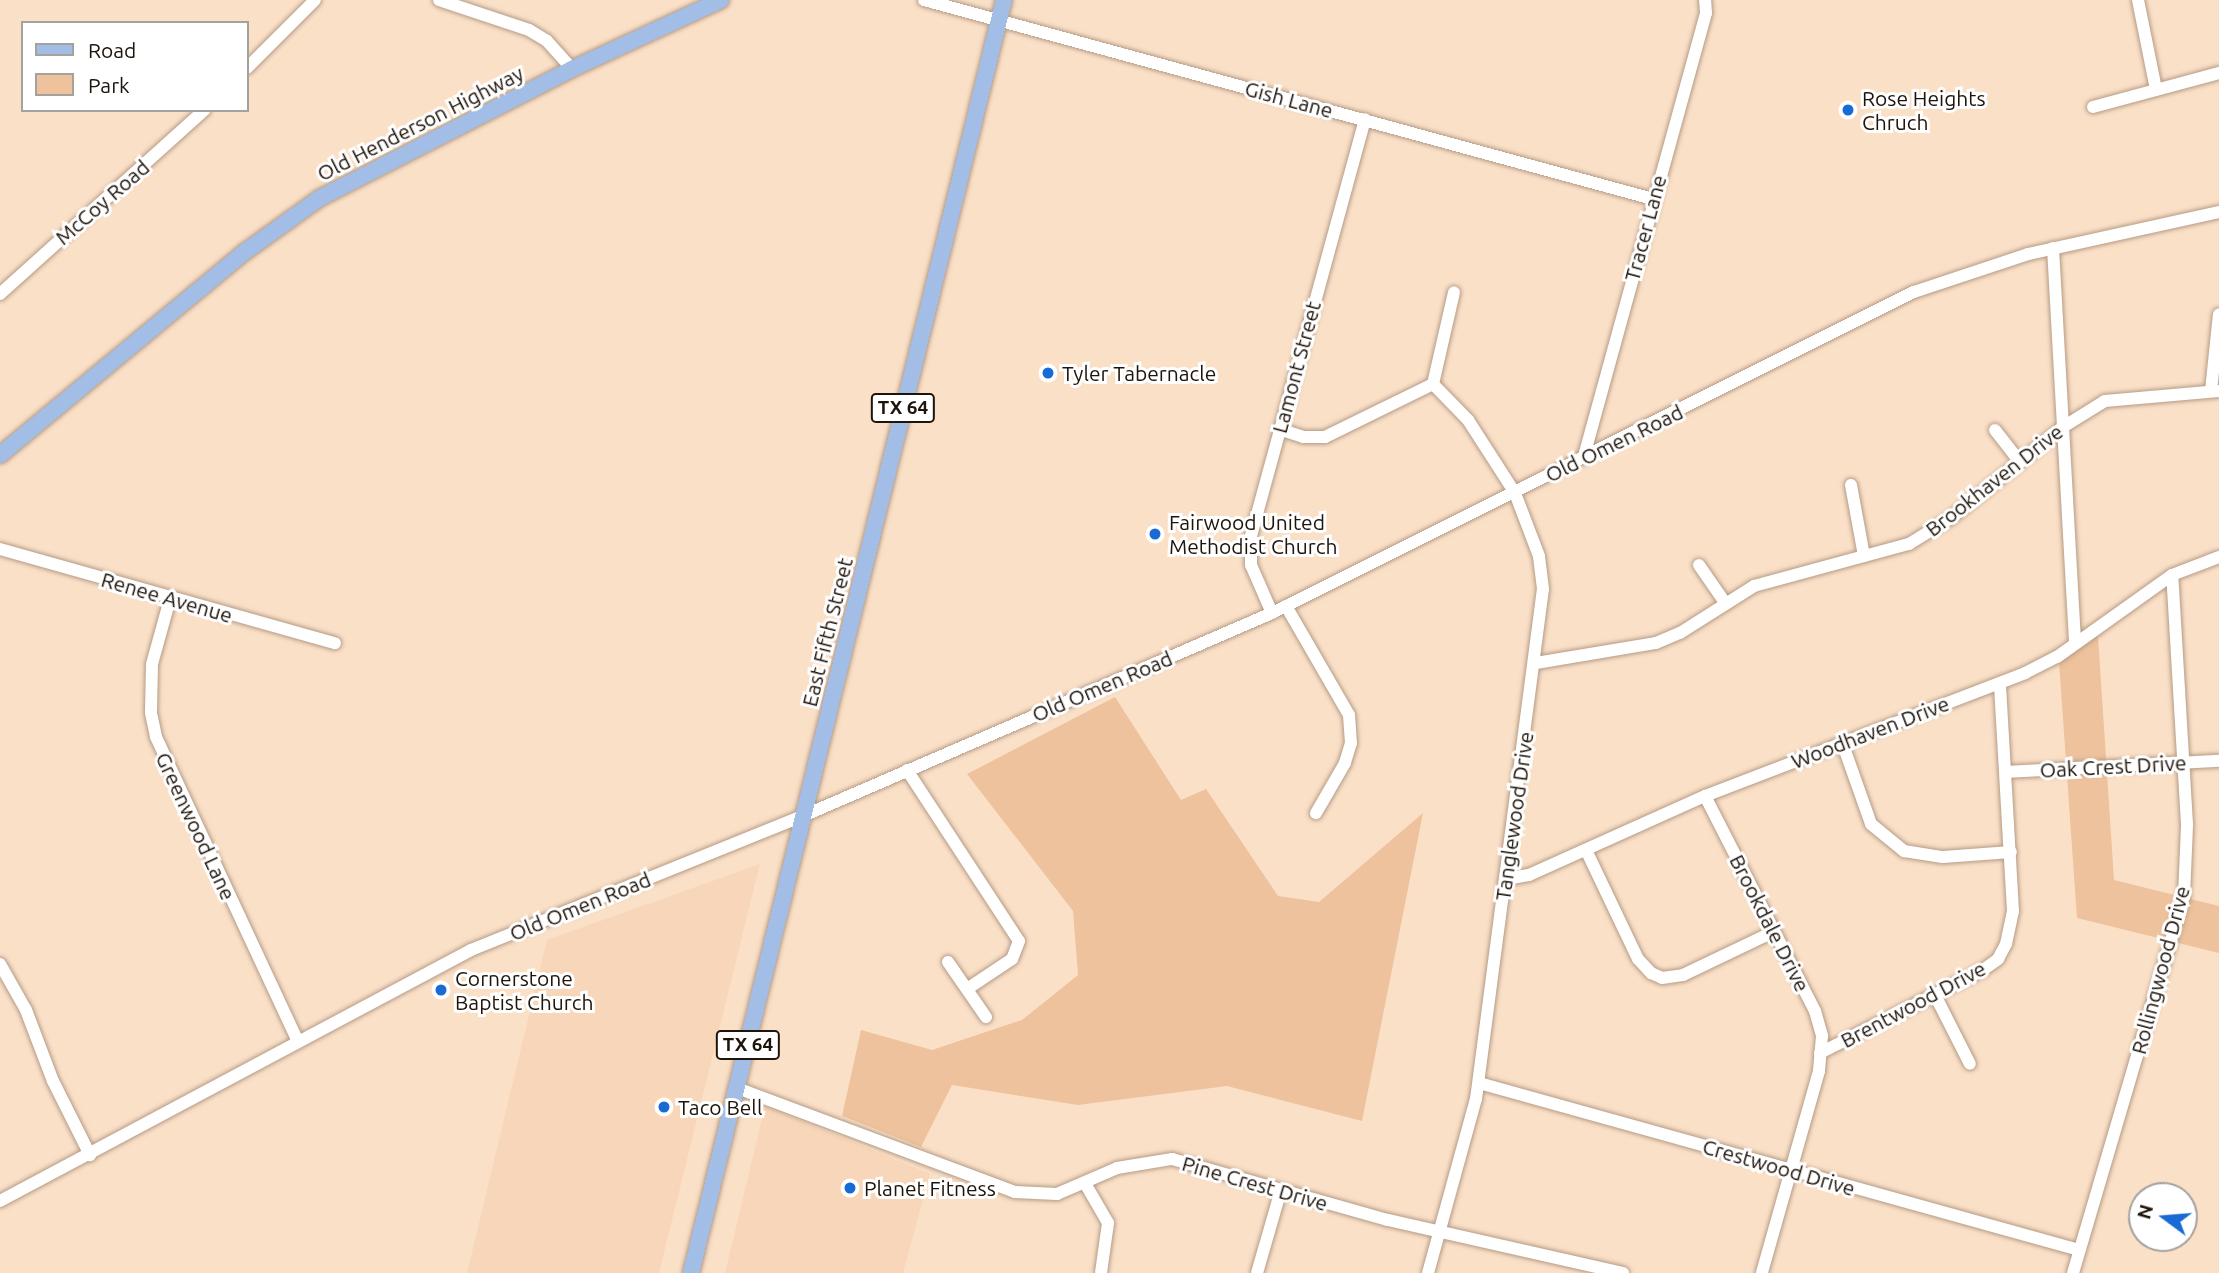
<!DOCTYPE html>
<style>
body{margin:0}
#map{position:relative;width:2219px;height:1273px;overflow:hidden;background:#fbe0c8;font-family:Ubuntu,sans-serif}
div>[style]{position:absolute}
.built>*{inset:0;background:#f8d6b9}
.green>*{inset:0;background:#edc29c}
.roads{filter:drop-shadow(0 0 2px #b59b85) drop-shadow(0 0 2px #b59b85)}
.minor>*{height:12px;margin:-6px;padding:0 6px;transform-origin:6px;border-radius:6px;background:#fff}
.major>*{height:16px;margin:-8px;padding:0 8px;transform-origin:8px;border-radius:8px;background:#a2bee6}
.dots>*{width:19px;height:19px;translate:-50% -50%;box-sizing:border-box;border:4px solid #fff;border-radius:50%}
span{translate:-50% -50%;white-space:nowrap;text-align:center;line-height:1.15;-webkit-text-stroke:6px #fff;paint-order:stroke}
.shield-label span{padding:2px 5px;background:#fff;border:2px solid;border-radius:5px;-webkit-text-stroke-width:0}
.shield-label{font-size:19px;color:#1d140b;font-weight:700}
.poi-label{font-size:21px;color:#1d140b}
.left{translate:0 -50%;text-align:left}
.street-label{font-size:21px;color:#1d140b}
.legend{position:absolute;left:21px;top:21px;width:228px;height:91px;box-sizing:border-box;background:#fff;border:2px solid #a5a19d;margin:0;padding:9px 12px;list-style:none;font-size:21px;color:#1d140b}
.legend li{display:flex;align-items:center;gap:14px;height:35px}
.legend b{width:35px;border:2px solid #a5a19d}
.north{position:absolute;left:2128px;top:1182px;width:70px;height:70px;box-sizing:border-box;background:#fff;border:2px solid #a5a19d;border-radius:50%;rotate:286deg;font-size:19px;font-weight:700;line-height:28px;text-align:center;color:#1d140b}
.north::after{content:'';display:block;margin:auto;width:24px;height:32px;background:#186bd5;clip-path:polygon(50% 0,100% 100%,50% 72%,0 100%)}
</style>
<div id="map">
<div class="built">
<div style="clip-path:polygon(760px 864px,659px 1273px,467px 1273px,547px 940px)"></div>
<div style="clip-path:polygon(765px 1106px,930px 1174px,903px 1273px,725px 1273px)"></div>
</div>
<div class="green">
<div style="clip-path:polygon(2098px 636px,2114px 880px,2219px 906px,2219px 953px,2077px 918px,2059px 662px)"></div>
<div style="clip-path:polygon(1115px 697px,1181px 800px,1206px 789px,1278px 896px,1319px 902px,1423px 813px,1362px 1121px,1227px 1086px,1078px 1105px,952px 1085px,921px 1147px,842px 1116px,861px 1030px,932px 1050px,1022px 1020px,1078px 975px,1073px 911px,967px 774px)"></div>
</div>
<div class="roads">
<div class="minor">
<div style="left:439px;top:0;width:95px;rotate:18.4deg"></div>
<div style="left:529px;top:30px;width:21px;rotate:31deg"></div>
<div style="left:547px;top:41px;width:38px;rotate:48deg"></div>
<div style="left:924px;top:0;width:756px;rotate:15.27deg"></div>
<div style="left:2138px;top:0;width:91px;rotate:78.6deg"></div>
<div style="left:247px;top:68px;width:96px;rotate:-45deg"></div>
<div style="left:2093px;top:107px;width:131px;rotate:-15.1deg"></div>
<div style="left:2053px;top:248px;width:395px;rotate:86.8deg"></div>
<div style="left:0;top:294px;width:275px;rotate:-42deg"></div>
<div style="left:1433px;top:384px;width:94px;rotate:-77.1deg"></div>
<div style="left:2211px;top:391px;width:77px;rotate:-84.1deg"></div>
<div style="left:1279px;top:429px;width:25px;rotate:18deg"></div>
<div style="left:1303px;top:437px;width:22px"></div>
<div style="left:1325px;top:437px;width:120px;rotate:-26.1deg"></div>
<div style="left:1995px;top:430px;width:41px;rotate:52deg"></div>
<div style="left:1584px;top:456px;width:459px;rotate:-74.6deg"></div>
<div style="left:1706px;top:13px;width:13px;rotate:-94deg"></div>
<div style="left:1851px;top:485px;width:72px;rotate:79.6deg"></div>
<div style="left:0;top:549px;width:348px;rotate:15.7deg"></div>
<div style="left:1699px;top:565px;width:47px;rotate:55.3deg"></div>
<div style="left:170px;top:599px;width:67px;rotate:105.5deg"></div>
<div style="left:152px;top:664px;width:49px;rotate:91.2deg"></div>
<div style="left:151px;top:713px;width:25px;rotate:78deg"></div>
<div style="left:156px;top:737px;width:336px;rotate:65deg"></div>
<div style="left:1286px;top:606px;width:126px;rotate:60deg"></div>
<div style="left:1349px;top:715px;width:28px;rotate:86deg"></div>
<div style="left:1351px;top:743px;width:21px;rotate:107deg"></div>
<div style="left:1345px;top:763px;width:58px;rotate:120.1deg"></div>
<div style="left:1272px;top:613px;width:52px;rotate:-113.6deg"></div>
<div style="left:1251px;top:565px;width:29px;rotate:-90deg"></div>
<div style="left:1251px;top:536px;width:432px;rotate:-74.7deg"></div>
<div style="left:1536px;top:663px;width:122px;rotate:-9.5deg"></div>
<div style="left:1656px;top:643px;width:26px;rotate:-23deg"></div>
<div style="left:1680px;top:633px;width:88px;rotate:-32.4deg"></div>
<div style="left:1754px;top:586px;width:161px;rotate:-15.2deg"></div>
<div style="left:1909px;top:544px;width:49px;rotate:-31.8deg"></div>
<div style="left:1951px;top:518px;width:144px;rotate:-39.1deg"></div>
<div style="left:2063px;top:427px;width:49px;rotate:-31.8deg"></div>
<div style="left:2105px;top:401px;width:114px;rotate:-5deg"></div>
<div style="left:1842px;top:742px;width:87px;rotate:70.5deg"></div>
<div style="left:1871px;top:824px;width:43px;rotate:39.3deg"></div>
<div style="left:1904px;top:851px;width:39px;rotate:9deg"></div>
<div style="left:1943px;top:857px;width:68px;rotate:-4.2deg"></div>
<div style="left:907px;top:770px;width:204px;rotate:56.8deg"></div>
<div style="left:1019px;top:941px;width:19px;rotate:111deg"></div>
<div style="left:1012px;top:959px;width:54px;rotate:146.3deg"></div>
<div style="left:2006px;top:772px;width:213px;rotate:-3deg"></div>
<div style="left:1705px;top:796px;width:242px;rotate:62.9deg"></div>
<div style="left:1815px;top:1011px;width:26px;rotate:74deg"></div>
<div style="left:1822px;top:1036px;width:35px;rotate:95deg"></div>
<div style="left:1819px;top:1071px;width:210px;rotate:105.8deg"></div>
<div style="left:1586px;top:850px;width:121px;rotate:64.5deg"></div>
<div style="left:1638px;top:959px;width:19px;rotate:47deg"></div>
<div style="left:1651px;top:973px;width:12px;rotate:24deg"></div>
<div style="left:1662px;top:978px;width:21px;rotate:-8deg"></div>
<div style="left:1683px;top:975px;width:100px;rotate:-25.5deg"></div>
<div style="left:1506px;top:879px;width:23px;rotate:-10deg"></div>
<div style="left:1529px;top:875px;width:193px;rotate:-24.2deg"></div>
<div style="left:1705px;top:796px;width:343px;rotate:-21deg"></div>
<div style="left:2025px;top:673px;width:36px;rotate:-27deg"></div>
<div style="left:2057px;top:657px;width:141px;rotate:-35.5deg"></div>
<div style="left:2172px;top:575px;width:50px;rotate:-21deg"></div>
<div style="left:948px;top:962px;width:67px;rotate:55.4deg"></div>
<div style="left:0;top:964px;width:53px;rotate:60.5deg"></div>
<div style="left:26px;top:1010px;width:76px;rotate:69.2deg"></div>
<div style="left:53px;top:1081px;width:83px;rotate:63.4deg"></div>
<div style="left:1935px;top:995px;width:77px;rotate:63.1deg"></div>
<div style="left:1820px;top:1053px;width:183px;rotate:-27deg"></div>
<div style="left:1983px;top:970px;width:19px;rotate:-36deg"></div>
<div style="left:1998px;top:959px;width:17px;rotate:-62deg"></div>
<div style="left:2006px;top:944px;width:34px;rotate:-78deg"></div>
<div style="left:2013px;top:911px;width:227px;rotate:-93.3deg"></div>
<div style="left:1479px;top:1083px;width:623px;rotate:15.55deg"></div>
<div style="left:737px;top:1088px;width:297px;rotate:20.5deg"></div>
<div style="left:1015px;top:1192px;width:42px;rotate:2.7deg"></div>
<div style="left:1057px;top:1194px;width:65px;rotate:-23.4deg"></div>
<div style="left:1117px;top:1168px;width:56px;rotate:-9.3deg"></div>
<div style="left:1172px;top:1159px;width:224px;rotate:15.8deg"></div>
<div style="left:1388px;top:1220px;width:241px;rotate:12.7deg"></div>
<div style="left:1086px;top:1185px;width:44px;rotate:59.9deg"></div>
<div style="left:1108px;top:1223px;width:50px;rotate:98deg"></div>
<div style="left:0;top:1201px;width:534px;rotate:-28.05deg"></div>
<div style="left:471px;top:950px;width:358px;rotate:-22deg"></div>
<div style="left:803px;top:816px;width:511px;rotate:-23.4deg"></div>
<div style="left:1272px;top:613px;width:718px;rotate:-26.57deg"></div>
<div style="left:1914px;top:292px;width:120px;rotate:-18.4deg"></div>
<div style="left:2028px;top:254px;width:196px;rotate:-12.4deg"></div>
<div style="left:1257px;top:1273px;width:86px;rotate:-73.9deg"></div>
<div style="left:1428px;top:1273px;width:180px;rotate:-74.6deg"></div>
<div style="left:1476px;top:1099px;width:514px;rotate:-82.52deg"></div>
<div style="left:1543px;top:589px;width:33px;rotate:-97deg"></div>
<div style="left:1539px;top:556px;width:67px;rotate:-110.9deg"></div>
<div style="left:1515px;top:493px;width:87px;rotate:-122.8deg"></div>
<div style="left:1468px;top:420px;width:50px;rotate:-134.2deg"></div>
<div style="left:2073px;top:1273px;width:392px;rotate:-73.6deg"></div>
<div style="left:2184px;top:897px;width:73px;rotate:-87.6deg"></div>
<div style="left:2187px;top:824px;width:249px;rotate:-93.4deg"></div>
</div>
<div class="major">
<div style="left:0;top:455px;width:320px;rotate:-39.7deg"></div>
<div style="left:246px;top:251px;width:91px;rotate:-35.6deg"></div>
<div style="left:320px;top:198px;width:283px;rotate:-27.1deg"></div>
<div style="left:572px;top:69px;width:164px;rotate:-24.8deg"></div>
<div style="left:691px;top:1273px;width:1311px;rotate:-76.19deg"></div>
</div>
</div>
<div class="dots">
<div style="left:1848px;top:110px;background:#186bd5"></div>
<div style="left:1048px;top:373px;background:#186bd5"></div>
<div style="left:1155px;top:534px;background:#186bd5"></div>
<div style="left:441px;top:990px;background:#186bd5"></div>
<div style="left:664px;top:1107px;background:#186bd5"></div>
<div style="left:850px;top:1188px;background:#186bd5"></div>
</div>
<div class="shield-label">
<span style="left:903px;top:408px">TX 64</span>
<span style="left:748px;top:1045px">TX 64</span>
</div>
<div class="poi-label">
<span class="left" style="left:1862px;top:110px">Rose Heights<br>Chruch</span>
<span class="left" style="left:1062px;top:373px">Tyler Tabernacle</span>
<span class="left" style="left:1169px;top:534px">Fairwood United<br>Methodist Church</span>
<span class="left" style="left:455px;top:990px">Cornerstone<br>Baptist Church</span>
<span class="left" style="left:678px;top:1107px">Taco Bell</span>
<span class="left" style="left:864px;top:1188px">Planet Fitness</span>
</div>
<div class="street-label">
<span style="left:1289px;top:99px;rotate:15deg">Gish Lane</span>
<span style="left:420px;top:123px;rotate:-27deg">Old Henderson Highway</span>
<span style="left:102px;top:202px;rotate:-41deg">McCoy Road</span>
<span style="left:1645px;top:228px;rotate:-75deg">Tracer Lane</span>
<span style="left:1296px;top:367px;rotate:-75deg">Lamont Street</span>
<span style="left:1614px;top:443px;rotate:-26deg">Old Omen Road</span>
<span style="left:1994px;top:480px;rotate:-38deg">Brookhaven Drive</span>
<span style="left:167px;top:597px;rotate:16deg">Renee Avenue</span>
<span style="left:827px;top:632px;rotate:-76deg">East Fifth Street</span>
<span style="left:1102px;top:686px;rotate:-23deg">Old Omen Road</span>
<span style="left:1870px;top:732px;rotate:-21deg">Woodhaven Drive</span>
<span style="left:2113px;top:766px;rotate:-3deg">Oak Crest Drive</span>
<span style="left:1514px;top:816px;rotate:-82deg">Tanglewood Drive</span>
<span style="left:196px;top:826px;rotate:65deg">Greenwood Lane</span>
<span style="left:580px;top:906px;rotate:-22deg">Old Omen Road</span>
<span style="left:1770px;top:923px;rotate:63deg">Brookdale Drive</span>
<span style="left:2160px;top:970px;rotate:-75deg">Rollingwood Drive</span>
<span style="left:1913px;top:1004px;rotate:-28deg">Brentwood Drive</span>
<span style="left:1779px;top:1167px;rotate:16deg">Crestwood Drive</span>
<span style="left:1255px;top:1183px;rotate:16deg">Pine Crest Drive</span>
</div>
<ul class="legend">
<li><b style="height:9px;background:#a2bee6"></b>Road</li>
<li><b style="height:19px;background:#edc29c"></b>Park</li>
</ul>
<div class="north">N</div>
</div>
